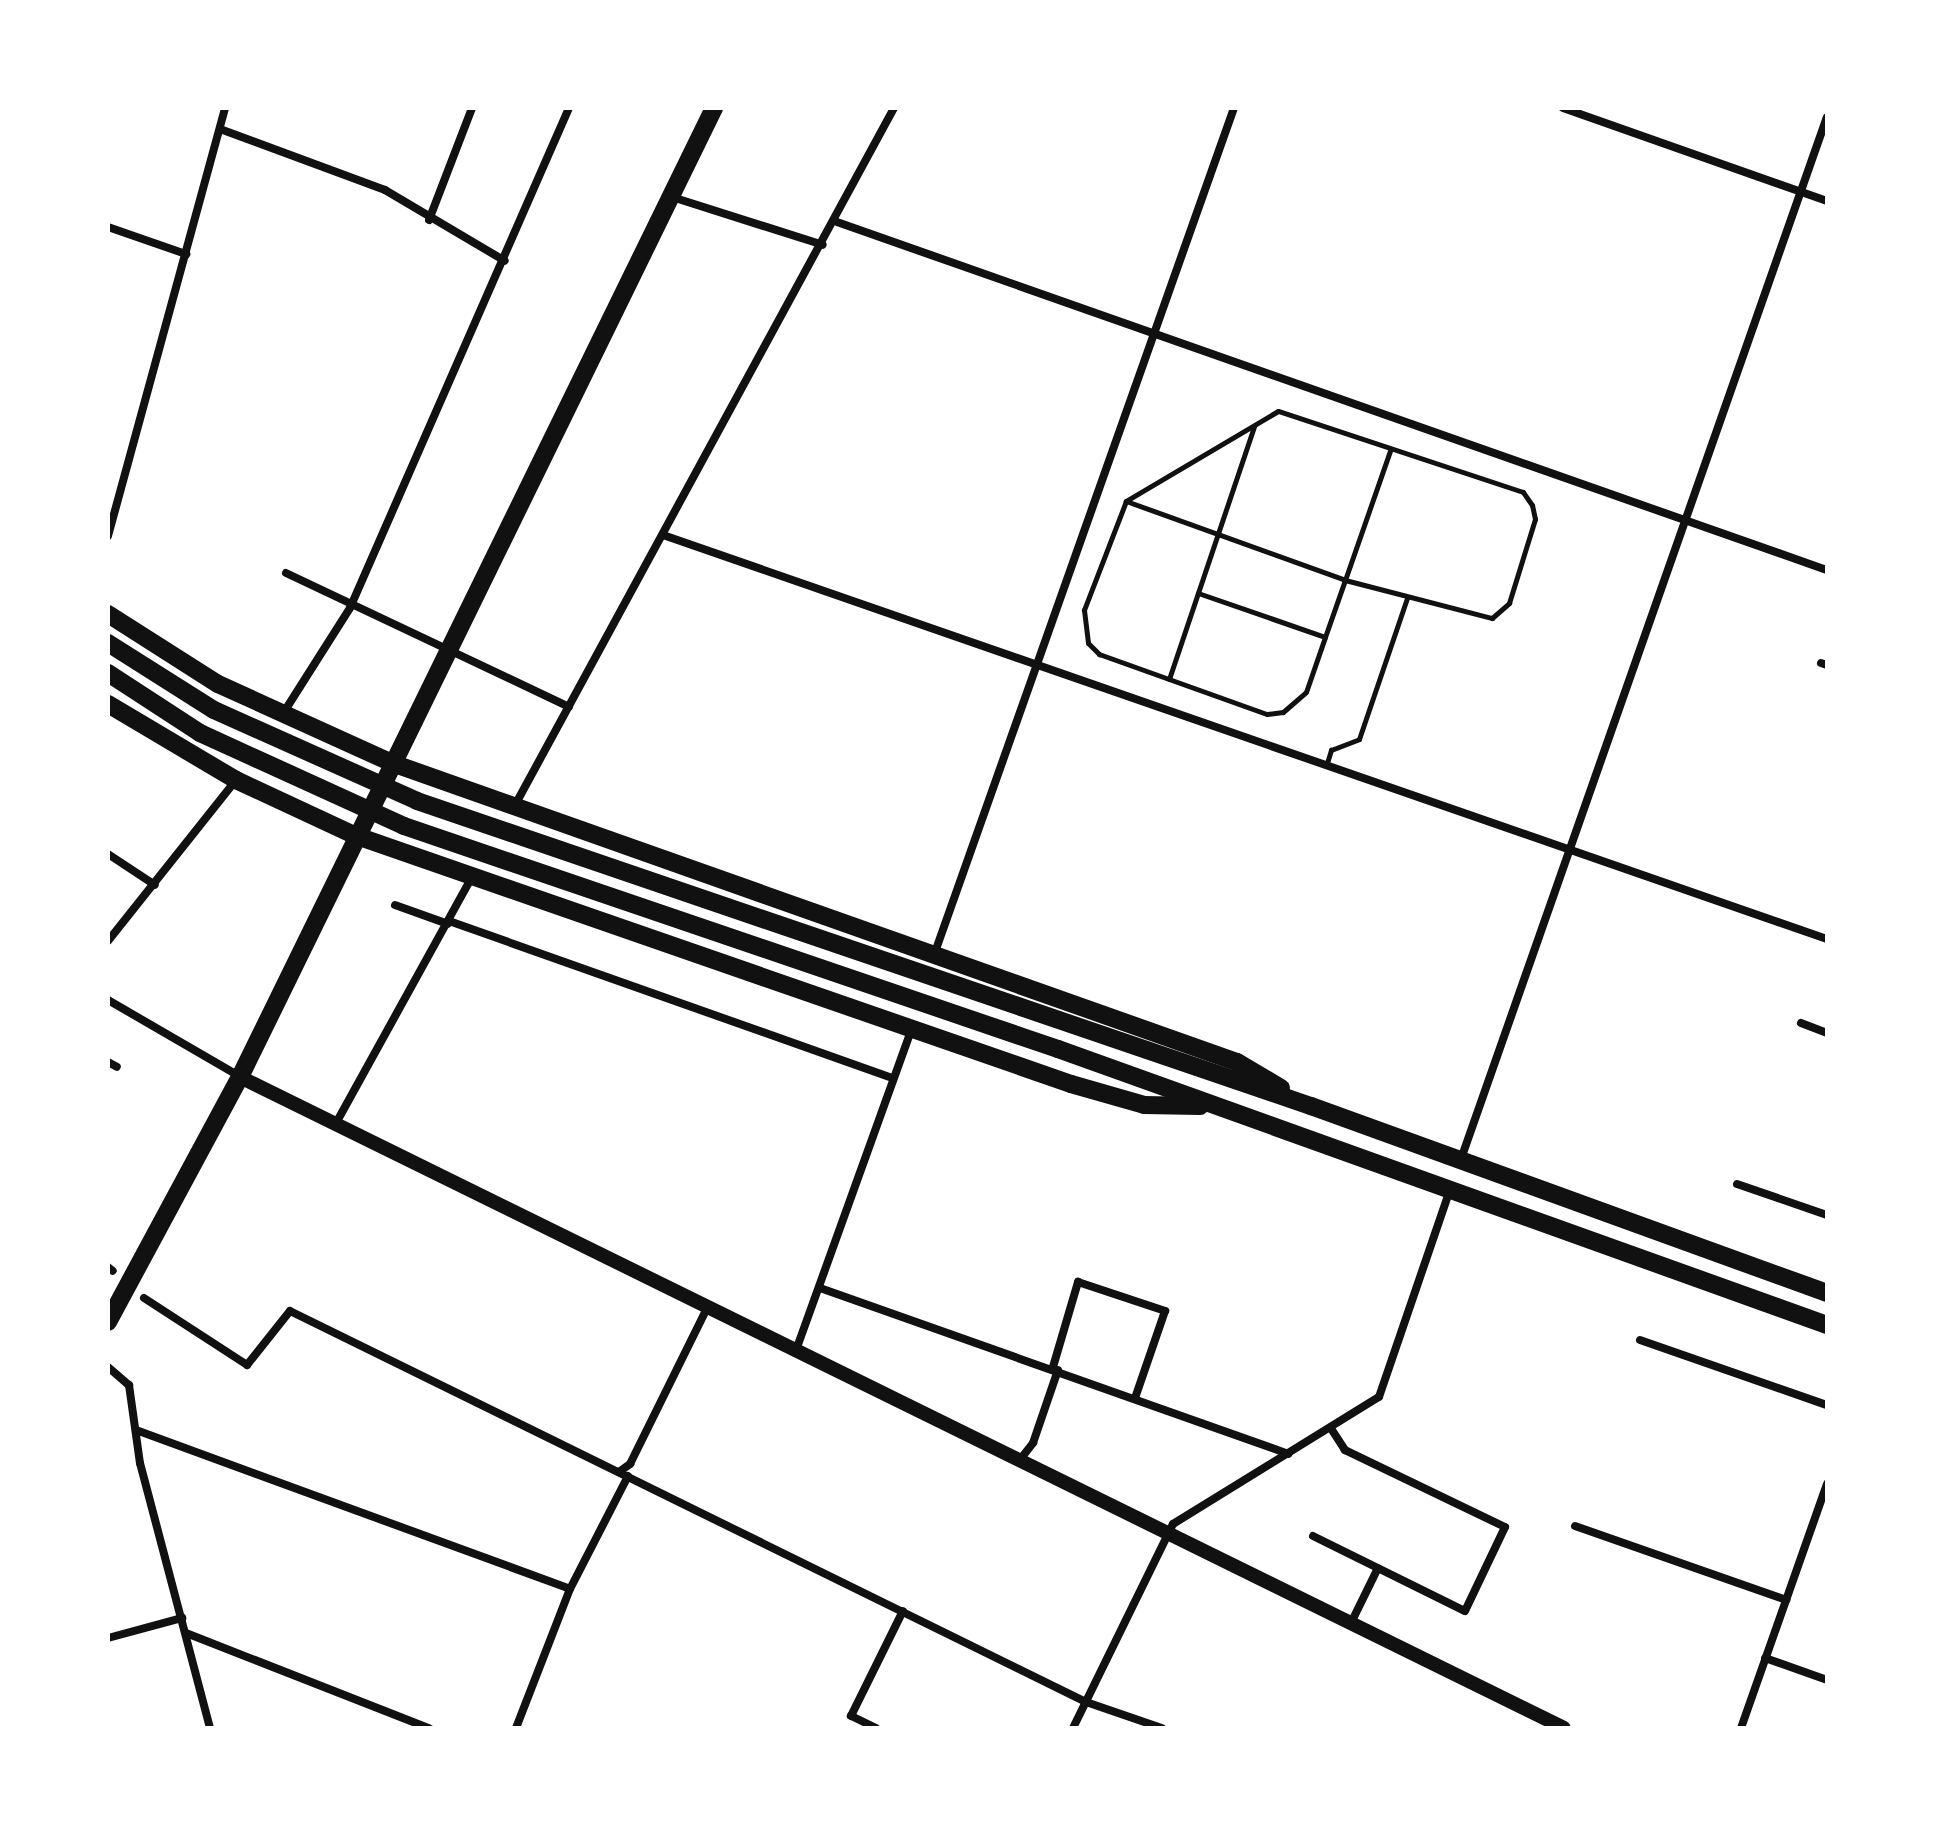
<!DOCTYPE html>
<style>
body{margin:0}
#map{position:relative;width:1935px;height:1836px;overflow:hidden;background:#fff;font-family:"Crimson Pro",serif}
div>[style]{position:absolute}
.service>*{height:5px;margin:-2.5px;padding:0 2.5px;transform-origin:2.5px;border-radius:2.5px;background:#111}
.minor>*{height:8px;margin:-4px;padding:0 4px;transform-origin:4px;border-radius:4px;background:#111}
.tertiary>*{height:14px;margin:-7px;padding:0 7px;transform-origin:7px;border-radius:7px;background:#111}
.trunk>*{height:18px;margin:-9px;padding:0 9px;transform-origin:9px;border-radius:9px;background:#111}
span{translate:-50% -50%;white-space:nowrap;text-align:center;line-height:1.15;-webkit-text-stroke:6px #fff;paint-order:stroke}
.frame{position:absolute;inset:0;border:110px solid #fff;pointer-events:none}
</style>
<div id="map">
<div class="service">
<div style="left:1126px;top:501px;width:233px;rotate:19.8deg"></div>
<div style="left:1345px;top:580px;width:152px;rotate:14.5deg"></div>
<div style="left:1492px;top:618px;width:23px;rotate:-41deg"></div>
<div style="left:1509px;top:603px;width:88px;rotate:-72.8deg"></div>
<div style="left:1535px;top:519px;width:14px;rotate:-102deg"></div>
<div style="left:1532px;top:505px;width:16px;rotate:-125deg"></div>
<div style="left:1523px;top:492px;width:258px;rotate:-161.7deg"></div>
<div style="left:1278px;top:411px;width:177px;rotate:149.4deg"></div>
<div style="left:1126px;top:501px;width:117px;rotate:111.1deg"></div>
<div style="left:1084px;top:610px;width:33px;rotate:83deg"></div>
<div style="left:1088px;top:643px;width:16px;rotate:45deg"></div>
<div style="left:1099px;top:654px;width:178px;rotate:19.7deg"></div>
<div style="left:1267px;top:714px;width:16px;rotate:-7deg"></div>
<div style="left:1283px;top:712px;width:30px;rotate:-41deg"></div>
<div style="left:1306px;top:692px;width:58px;rotate:-70.9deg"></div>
<div style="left:1325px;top:637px;width:60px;rotate:-70.7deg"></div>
<div style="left:1345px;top:580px;width:137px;rotate:-70.8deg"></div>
<div style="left:1198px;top:593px;width:134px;rotate:19.1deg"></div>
<div style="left:1169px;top:679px;width:267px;rotate:-71.4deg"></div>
<div style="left:1327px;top:763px;width:14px;rotate:-73deg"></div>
<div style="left:1331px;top:750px;width:30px;rotate:-21deg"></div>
<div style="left:1359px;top:739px;width:149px;rotate:-71.2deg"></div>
</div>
<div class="minor">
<div style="left:1563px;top:108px;width:280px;rotate:19.4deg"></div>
<div style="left:220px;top:129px;width:176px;rotate:20.3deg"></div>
<div style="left:385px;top:190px;width:139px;rotate:30.6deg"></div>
<div style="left:672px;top:197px;width:158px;rotate:17.6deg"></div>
<div style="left:429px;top:220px;width:120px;rotate:-69deg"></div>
<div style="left:837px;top:222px;width:1049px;rotate:19.37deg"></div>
<div style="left:108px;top:227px;width:83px;rotate:19.1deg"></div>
<div style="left:663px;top:535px;width:1232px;rotate:19.14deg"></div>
<div style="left:108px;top:536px;width:444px;rotate:-74.7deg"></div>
<div style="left:286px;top:573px;width:313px;rotate:25.3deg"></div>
<div style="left:1821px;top:663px;width:6px;rotate:18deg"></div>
<div style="left:284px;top:712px;width:123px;rotate:-57.6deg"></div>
<div style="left:350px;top:608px;width:546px;rotate:-66.35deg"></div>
<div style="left:514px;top:807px;width:796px;rotate:-61.47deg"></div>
<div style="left:108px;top:854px;width:56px;rotate:33.4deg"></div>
<div style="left:395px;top:905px;width:56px;rotate:19.7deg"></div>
<div style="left:449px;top:921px;width:471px;rotate:19.5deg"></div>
<div style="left:108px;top:941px;width:206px;rotate:-51.5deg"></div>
<div style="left:934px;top:955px;width:899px;rotate:-70.5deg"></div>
<div style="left:108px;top:1000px;width:151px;rotate:30.1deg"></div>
<div style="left:1801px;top:1023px;width:28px;rotate:21deg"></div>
<div style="left:108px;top:1062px;width:10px;rotate:29deg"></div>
<div style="left:335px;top:1125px;width:286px;rotate:-61.1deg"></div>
<div style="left:1461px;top:1159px;width:1104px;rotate:-70.65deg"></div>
<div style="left:1737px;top:1184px;width:95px;rotate:19deg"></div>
<div style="left:108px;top:1267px;width:6px;rotate:39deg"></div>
<div style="left:820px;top:1288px;width:497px;rotate:19.5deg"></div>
<div style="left:144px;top:1298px;width:123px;rotate:33deg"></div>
<div style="left:247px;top:1365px;width:69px;rotate:-51.5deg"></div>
<div style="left:290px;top:1311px;width:887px;rotate:26.16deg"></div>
<div style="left:1086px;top:1702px;width:80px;rotate:18.9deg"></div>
<div style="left:1640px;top:1340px;width:198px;rotate:19.2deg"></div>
<div style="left:795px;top:1353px;width:345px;rotate:-70.2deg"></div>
<div style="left:108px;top:1367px;width:28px;rotate:41deg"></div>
<div style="left:129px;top:1385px;width:79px;rotate:82deg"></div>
<div style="left:140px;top:1463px;width:274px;rotate:75.2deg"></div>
<div style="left:1053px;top:1367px;width:89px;rotate:-73.6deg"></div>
<div style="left:1078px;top:1282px;width:92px;rotate:18.4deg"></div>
<div style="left:1165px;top:1311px;width:92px;rotate:109deg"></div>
<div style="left:136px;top:1430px;width:462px;rotate:20.1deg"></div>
<div style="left:1019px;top:1461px;width:23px;rotate:-52deg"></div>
<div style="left:1033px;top:1443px;width:77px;rotate:-71.1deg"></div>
<div style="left:619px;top:1472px;width:14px;rotate:-36deg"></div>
<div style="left:630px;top:1464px;width:174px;rotate:-63.7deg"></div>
<div style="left:1575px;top:1526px;width:224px;rotate:19.3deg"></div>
<div style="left:1313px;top:1536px;width:169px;rotate:26.3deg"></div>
<div style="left:1465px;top:1611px;width:93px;rotate:-64.5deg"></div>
<div style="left:1505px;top:1527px;width:178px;rotate:-154.3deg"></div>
<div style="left:1345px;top:1450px;width:27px;rotate:-123deg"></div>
<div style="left:1351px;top:1623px;width:61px;rotate:-63.9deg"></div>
<div style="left:186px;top:1633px;width:261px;rotate:21.4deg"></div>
<div style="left:108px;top:1638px;width:77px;rotate:-15.1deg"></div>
<div style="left:1765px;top:1658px;width:66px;rotate:19.5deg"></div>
<div style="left:516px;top:1728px;width:149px;rotate:-68.8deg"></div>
<div style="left:570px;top:1589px;width:127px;rotate:-62.8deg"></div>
<div style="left:876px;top:1728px;width:28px;rotate:-154deg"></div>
<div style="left:851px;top:1716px;width:117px;rotate:-63.7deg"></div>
<div style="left:1073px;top:1728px;width:227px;rotate:-63.9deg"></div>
<div style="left:1173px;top:1524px;width:242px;rotate:-31.7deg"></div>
<div style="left:1379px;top:1397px;width:217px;rotate:-71.1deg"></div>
<div style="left:1741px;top:1728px;width:259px;rotate:-70.6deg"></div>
</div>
<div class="tertiary">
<div style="left:240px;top:1077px;width:1475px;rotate:26.18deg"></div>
</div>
<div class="trunk">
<div style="left:108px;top:614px;width:130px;rotate:32.5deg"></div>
<div style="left:218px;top:684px;width:191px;rotate:24.4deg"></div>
<div style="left:392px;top:763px;width:896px;rotate:19.49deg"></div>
<div style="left:1237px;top:1062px;width:51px;rotate:30.6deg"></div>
<div style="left:108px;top:643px;width:125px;rotate:32.3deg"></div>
<div style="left:214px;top:710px;width:222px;rotate:24.1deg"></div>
<div style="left:417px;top:801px;width:945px;rotate:18.84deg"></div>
<div style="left:1311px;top:1106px;width:549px;rotate:19.92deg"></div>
<div style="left:108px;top:673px;width:110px;rotate:33.1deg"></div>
<div style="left:200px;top:733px;width:224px;rotate:24.5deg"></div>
<div style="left:404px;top:826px;width:691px;rotate:18.83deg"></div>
<div style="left:1058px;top:1049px;width:817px;rotate:19.74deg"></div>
<div style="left:108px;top:704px;width:149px;rotate:30.7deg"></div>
<div style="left:236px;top:780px;width:130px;rotate:25deg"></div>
<div style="left:354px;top:835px;width:759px;rotate:19.15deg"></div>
<div style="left:1071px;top:1084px;width:76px;rotate:16deg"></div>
<div style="left:1144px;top:1105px;width:56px;rotate:1deg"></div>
<div style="left:108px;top:1322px;width:278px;rotate:-61.7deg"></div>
<div style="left:240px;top:1077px;width:1079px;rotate:-63.93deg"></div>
</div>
<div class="frame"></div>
</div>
